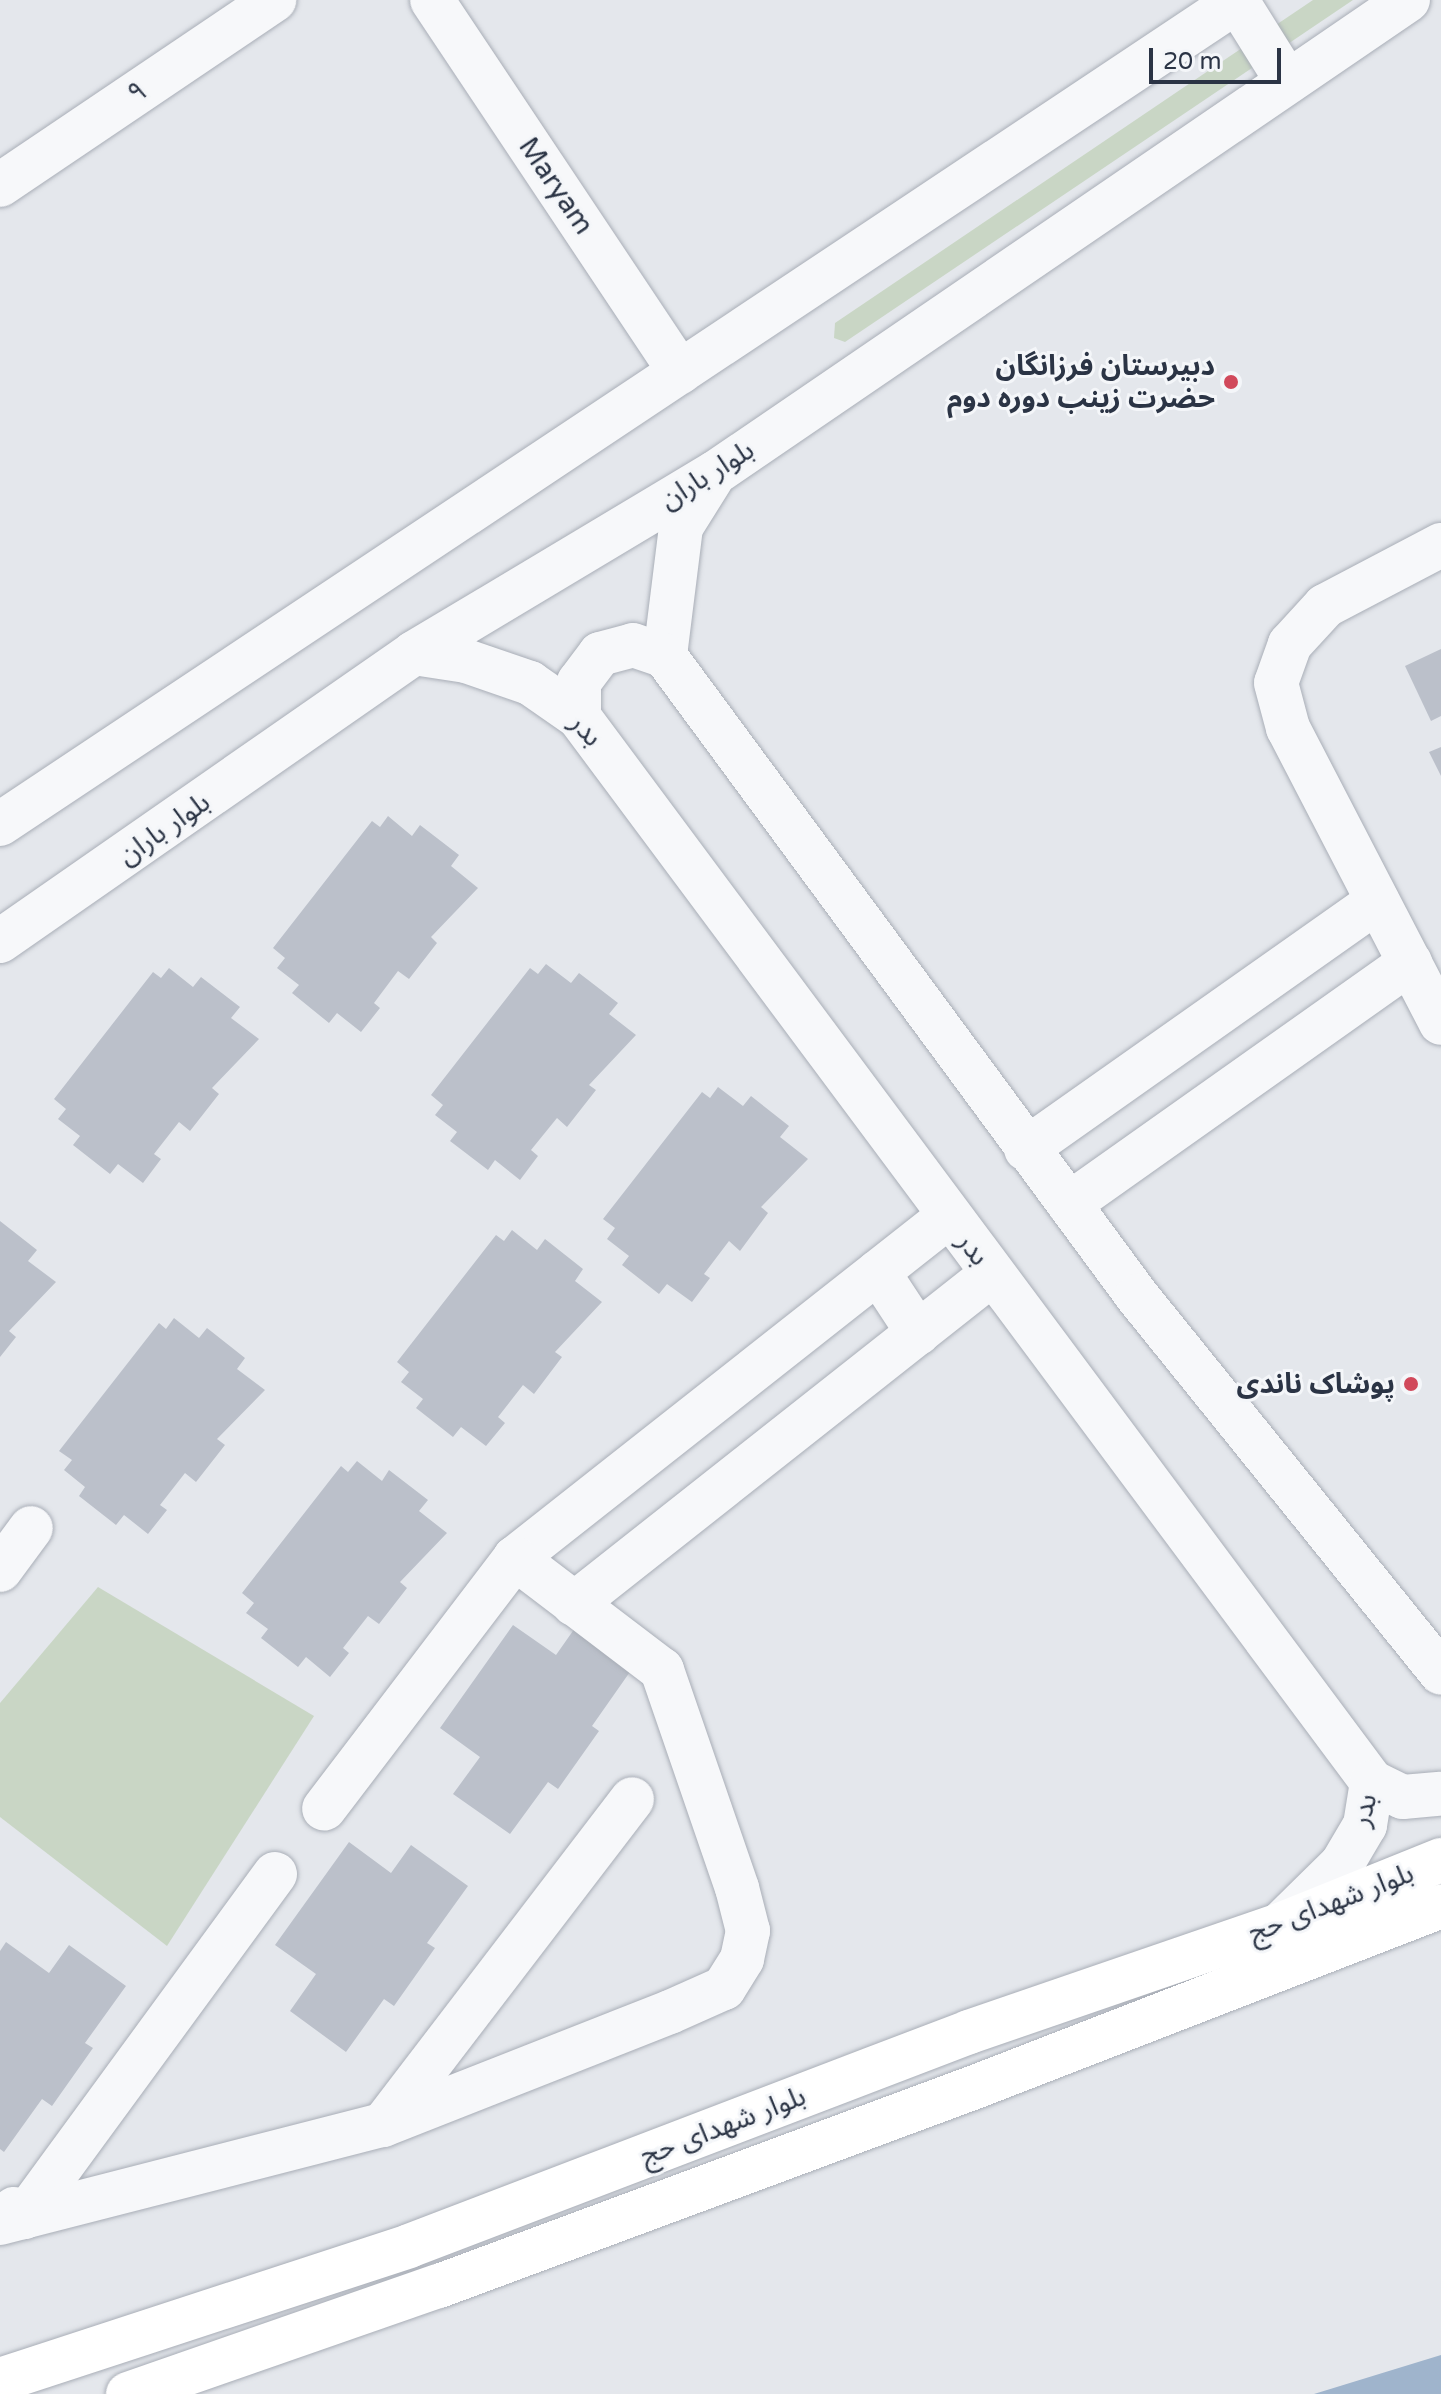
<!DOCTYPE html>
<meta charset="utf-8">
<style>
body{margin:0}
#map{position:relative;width:1441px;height:2394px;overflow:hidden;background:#e4e7ec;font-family:"Varela Round","Noto Sans Arabic",sans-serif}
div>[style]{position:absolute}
.green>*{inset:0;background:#c9d6c5}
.water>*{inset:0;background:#9fb4cc}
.building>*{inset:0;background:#bbc0ca}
.roads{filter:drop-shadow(0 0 2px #a9aeb7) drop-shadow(0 0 2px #a9aeb7)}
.minor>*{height:44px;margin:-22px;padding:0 22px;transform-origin:22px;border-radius:22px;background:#f7f8fa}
.major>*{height:44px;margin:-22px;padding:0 22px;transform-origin:22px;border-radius:22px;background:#fff}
.dots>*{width:22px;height:22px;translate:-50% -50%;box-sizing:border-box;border:4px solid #f4f6f9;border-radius:50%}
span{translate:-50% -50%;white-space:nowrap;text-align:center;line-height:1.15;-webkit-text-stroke:6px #f4f6f9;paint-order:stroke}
.street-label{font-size:28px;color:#2b3445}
.poi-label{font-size:28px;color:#2b3445;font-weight:700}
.right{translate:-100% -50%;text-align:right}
.scale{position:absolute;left:1149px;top:48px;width:132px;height:36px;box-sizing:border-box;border:4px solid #2b3445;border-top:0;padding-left:10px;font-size:24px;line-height:28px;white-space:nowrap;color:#2b3445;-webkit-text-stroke:6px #f4f6f9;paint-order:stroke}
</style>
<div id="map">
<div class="green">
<div style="clip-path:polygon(1313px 0,1353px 0,845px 342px,834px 338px,835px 323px)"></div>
<div style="clip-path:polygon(98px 1587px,314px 1716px,167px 1946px,0 1817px,0 1703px)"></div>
</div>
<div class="water">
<div style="clip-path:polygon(1441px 2355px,1441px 2394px,1314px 2394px)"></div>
</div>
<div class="building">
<div style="clip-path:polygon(1441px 649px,1441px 716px,1431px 721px,1405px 666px)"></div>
<div style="clip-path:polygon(1441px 747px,1441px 776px,1429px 752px)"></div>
<div style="clip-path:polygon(388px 816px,412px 836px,420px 825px,459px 855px,451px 866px,478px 888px,431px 937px,437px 943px,409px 979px,398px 971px,374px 1003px,380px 1008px,361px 1032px,337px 1013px,329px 1023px,292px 993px,299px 985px,277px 968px,285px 958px,273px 948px,372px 821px,380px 827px)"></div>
<div style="clip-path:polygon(546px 964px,571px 983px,579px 973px,618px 1003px,609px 1014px,636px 1035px,589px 1085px,596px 1090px,567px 1127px,557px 1118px,531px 1150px,538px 1156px,520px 1180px,495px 1160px,488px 1170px,450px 1141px,457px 1132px,435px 1115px,443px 1105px,431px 1095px,530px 968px,538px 974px)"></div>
<div style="clip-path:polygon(169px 968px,193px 987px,201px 977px,240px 1007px,231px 1018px,259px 1039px,212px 1088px,219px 1094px,190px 1131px,179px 1122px,154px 1154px,161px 1159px,143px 1183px,118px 1164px,110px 1174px,73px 1145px,80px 1136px,58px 1119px,66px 1109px,54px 1099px,153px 972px,161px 978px)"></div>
<div style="clip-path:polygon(718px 1087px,743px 1106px,751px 1096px,789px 1126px,780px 1137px,808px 1159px,761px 1207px,768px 1213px,740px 1251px,729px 1241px,704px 1274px,710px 1278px,692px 1302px,667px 1284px,659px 1294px,622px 1265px,629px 1256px,607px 1239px,615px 1228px,603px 1219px,702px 1092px,710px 1098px)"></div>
<div style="clip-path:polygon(0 1221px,37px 1250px,28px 1261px,56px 1282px,9px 1331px,16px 1337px,0 1357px)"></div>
<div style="clip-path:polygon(512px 1230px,537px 1250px,545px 1239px,583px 1269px,575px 1281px,602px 1302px,555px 1352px,562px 1357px,534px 1394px,523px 1385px,498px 1417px,505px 1423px,486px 1446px,461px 1427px,453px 1437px,416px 1408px,423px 1399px,401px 1382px,409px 1372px,397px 1362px,496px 1235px,504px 1241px)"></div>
<div style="clip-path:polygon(174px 1318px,199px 1338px,207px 1328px,245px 1358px,237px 1369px,265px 1390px,217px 1439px,225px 1445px,196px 1482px,185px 1473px,160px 1505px,167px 1510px,148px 1534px,124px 1515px,116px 1525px,79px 1496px,85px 1487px,64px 1470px,72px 1460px,59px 1451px,159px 1323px,166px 1329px)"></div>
<div style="clip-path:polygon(357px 1461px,382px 1481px,389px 1470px,428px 1500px,419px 1511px,447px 1533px,400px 1582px,407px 1588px,379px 1624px,368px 1616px,343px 1648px,349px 1653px,330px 1677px,306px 1657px,298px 1667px,261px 1638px,268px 1629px,246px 1613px,254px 1603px,242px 1593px,341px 1466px,348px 1472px)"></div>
<div style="clip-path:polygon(513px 1625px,556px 1655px,575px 1628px,632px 1669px,592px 1726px,599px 1731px,558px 1789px,548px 1782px,510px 1834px,453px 1794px,480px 1757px,440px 1728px)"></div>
<div style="clip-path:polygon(349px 1842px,391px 1873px,411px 1845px,468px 1886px,427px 1943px,435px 1948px,394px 2006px,384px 1999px,346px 2052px,290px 2011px,316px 1974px,275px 1945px)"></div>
<div style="clip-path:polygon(6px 1942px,49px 1973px,69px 1945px,126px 1986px,85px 2043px,93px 2048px,52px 2106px,42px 2099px,4px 2152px,0 2149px,0 1951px)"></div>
</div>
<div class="roads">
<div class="minor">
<div style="left:432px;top:0;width:447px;rotate:56.3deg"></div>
<div style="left:1237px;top:1px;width:94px;rotate:58deg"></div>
<div style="left:0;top:185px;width:331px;rotate:-34deg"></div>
<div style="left:711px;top:479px;width:57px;rotate:122deg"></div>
<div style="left:681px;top:527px;width:130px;rotate:97.1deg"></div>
<div style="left:665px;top:656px;width:795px;rotate:53.59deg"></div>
<div style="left:1137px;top:1296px;width:484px;rotate:51.1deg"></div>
<div style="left:1441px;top:545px;width:131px;rotate:152.3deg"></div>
<div style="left:1325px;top:606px;width:52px;rotate:132.6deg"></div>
<div style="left:1290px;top:644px;width:41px;rotate:109.7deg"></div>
<div style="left:1276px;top:683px;width:47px;rotate:75.1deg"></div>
<div style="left:1288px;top:728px;width:332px;rotate:62.6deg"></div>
<div style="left:414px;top:653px;width:53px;rotate:8.7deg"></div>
<div style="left:466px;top:661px;width:68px;rotate:19deg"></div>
<div style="left:530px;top:683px;width:60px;rotate:34.8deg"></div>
<div style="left:579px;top:717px;width:1328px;rotate:53.33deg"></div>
<div style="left:1372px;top:1782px;width:44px;rotate:99.2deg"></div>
<div style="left:1365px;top:1825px;width:45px;rotate:120.5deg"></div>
<div style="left:1342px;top:1864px;width:87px;rotate:135.5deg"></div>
<div style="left:579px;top:717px;width:35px;rotate:-90deg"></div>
<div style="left:579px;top:682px;width:35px;rotate:-53deg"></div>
<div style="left:600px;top:654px;width:34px;rotate:-15deg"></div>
<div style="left:633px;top:645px;width:34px;rotate:19deg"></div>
<div style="left:0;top:824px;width:1488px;rotate:-33.63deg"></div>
<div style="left:0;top:941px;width:504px;rotate:-34.82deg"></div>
<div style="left:414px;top:653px;width:351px;rotate:-30.9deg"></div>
<div style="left:715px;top:473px;width:839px;rotate:-34.32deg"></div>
<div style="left:1026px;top:1149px;width:430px;rotate:-35.2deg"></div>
<div style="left:1069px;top:1204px;width:418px;rotate:-35.3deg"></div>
<div style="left:878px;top:1272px;width:73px;rotate:56.7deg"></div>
<div style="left:515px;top:1558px;width:553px;rotate:-38.24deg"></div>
<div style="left:0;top:1570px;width:52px;rotate:-53.6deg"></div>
<div style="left:574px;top:1604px;width:533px;rotate:-38.29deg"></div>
<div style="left:1372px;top:1782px;width:34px;rotate:26deg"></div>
<div style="left:1403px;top:1797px;width:38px;rotate:-5deg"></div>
<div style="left:383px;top:2125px;width:410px;rotate:-52.6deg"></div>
<div style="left:14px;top:2209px;width:13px;rotate:39deg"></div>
<div style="left:24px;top:2217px;width:425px;rotate:-53.8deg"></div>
<div style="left:0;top:2223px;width:395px;rotate:-14.4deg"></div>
<div style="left:383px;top:2125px;width:308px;rotate:-21.5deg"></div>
<div style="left:670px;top:2012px;width:59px;rotate:-24deg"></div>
<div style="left:724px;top:1988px;width:34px;rotate:-58deg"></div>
<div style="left:742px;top:1959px;width:29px;rotate:-78deg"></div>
<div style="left:748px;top:1931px;width:44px;rotate:-104.3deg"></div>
<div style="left:737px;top:1888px;width:231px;rotate:-109deg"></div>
<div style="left:662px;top:1670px;width:185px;rotate:-142.7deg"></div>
<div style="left:515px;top:1558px;width:315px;rotate:127.3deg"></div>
</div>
<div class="major">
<div style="left:0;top:2380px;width:430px;rotate:-18.1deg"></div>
<div style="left:409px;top:2246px;width:599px;rotate:-20.91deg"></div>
<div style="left:969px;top:2032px;width:329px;rotate:-19deg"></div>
<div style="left:1280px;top:1925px;width:174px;rotate:-22deg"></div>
<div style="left:128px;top:2394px;width:329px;rotate:-19.2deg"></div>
<div style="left:439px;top:2286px;width:572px;rotate:-20.37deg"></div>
<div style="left:975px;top:2087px;width:500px;rotate:-21.2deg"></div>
</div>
</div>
<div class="dots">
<div style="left:1231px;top:382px;background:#d1495b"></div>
<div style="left:1411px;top:1384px;background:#d1495b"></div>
</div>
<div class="street-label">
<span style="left:137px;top:92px;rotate:-34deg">۹</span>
<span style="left:556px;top:186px;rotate:56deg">Maryam</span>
<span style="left:707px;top:475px;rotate:-32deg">بلوار باران</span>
<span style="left:586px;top:730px;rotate:48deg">بدر</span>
<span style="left:164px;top:829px;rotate:-35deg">بلوار باران</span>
<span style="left:973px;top:1249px;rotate:53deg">بدر</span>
<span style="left:1364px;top:1810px;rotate:-75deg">بدر</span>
<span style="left:1331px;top:1903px;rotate:-21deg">بلوار شهدای حج</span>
<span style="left:723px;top:2126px;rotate:-21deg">بلوار شهدای حج</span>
</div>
<div class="poi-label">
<span class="right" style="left:1215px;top:382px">دبیرستان فرزانگان<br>حضرت زینب دوره دوم</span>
<span class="right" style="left:1395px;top:1384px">پوشاک ناندی</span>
</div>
<div class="scale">20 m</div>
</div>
